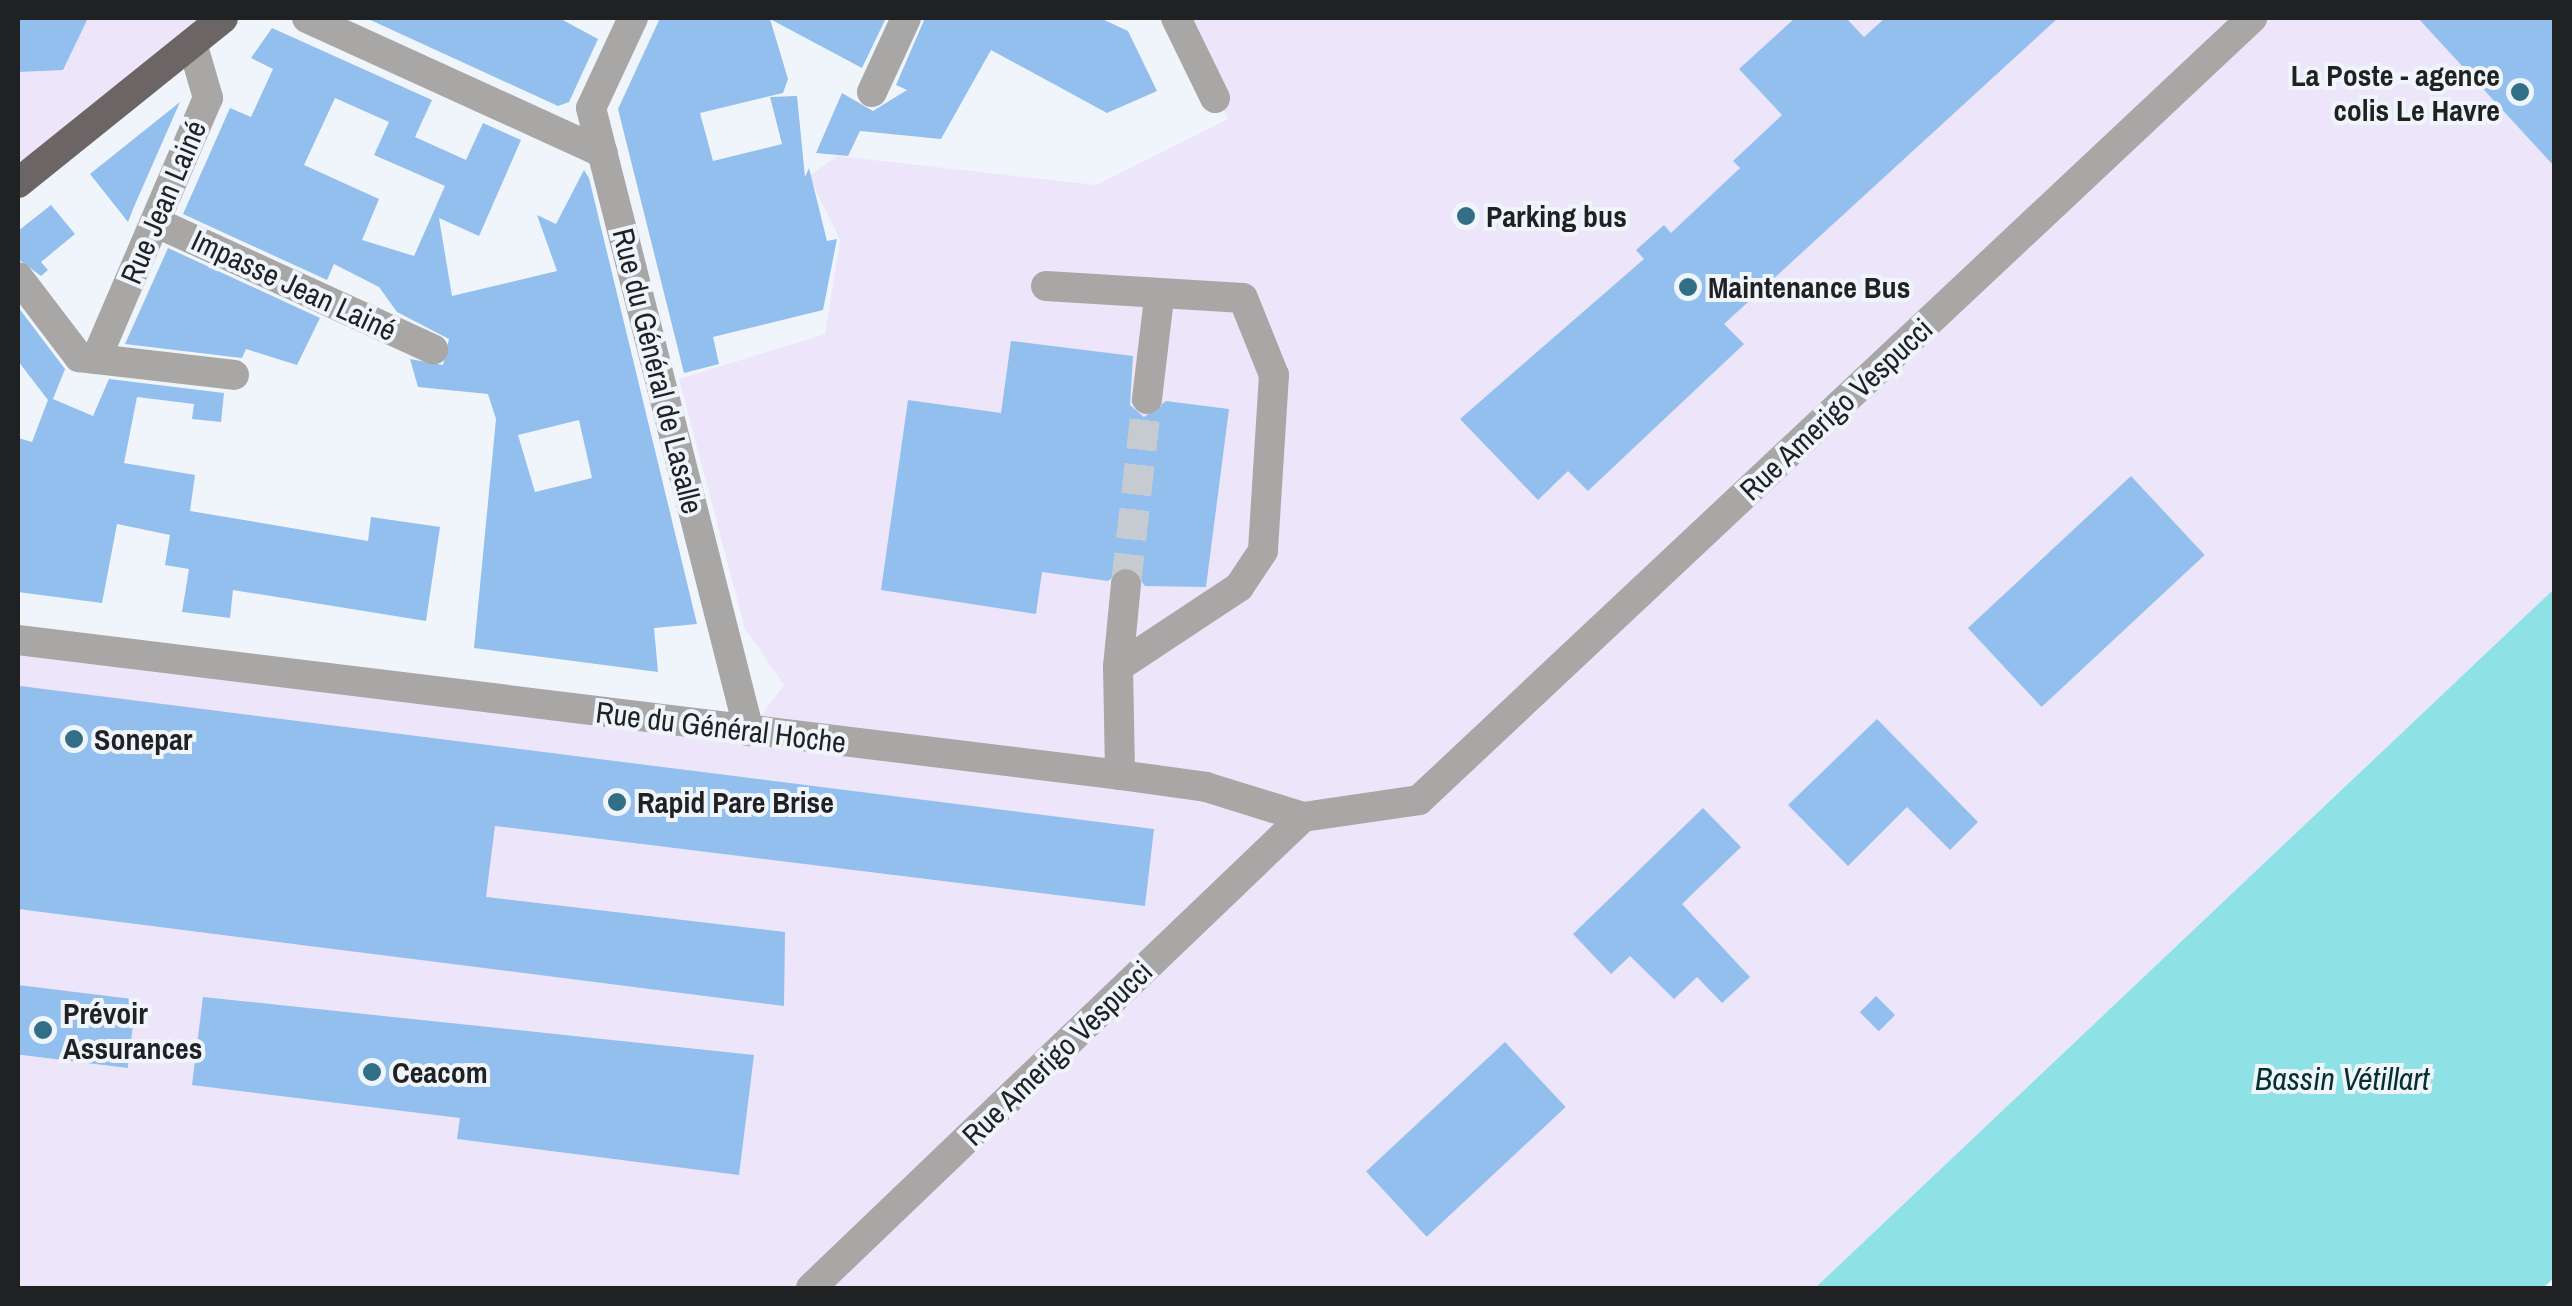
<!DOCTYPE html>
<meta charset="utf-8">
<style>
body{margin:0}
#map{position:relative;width:2572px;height:1306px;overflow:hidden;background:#eff5fb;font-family:"Archivo Narrow",sans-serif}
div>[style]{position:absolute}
.industrial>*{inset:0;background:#ede6fb}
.water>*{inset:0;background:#8ee2e5}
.building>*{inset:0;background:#93bfee;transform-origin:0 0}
.minor-tunnel>*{height:30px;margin-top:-15px;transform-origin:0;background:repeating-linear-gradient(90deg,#c5cbd0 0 30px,transparent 0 45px)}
.minor>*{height:30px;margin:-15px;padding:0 15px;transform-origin:15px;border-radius:15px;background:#a9a6a6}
.major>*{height:30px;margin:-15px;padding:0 15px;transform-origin:15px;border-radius:15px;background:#6c6565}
.dots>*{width:28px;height:28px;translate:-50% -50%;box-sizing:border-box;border:5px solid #eff5fb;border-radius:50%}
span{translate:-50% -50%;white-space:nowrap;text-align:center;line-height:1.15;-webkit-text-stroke:8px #eff5fb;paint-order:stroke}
.poi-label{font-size:30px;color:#1f2123;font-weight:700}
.right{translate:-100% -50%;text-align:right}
.left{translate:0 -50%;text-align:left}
.street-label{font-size:30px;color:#1f2123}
.water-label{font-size:32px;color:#043031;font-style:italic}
.frame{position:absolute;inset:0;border:20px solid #1f2123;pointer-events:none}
</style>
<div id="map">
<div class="industrial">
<div style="clip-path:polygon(18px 18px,223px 18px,18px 183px)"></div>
<div style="clip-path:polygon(1176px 18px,2554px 18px,2554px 589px,1815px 1288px,18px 1288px,18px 640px,749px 731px,784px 685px,745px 629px,679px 379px,825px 334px,840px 240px,809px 176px,837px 156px,1096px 185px,1228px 119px)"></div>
</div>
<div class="water">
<div style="clip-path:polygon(2554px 589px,2554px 1278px,2543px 1288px,1815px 1288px)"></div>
</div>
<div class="building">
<div style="clip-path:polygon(18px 18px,88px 18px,63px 70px,18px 72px)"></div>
<div style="clip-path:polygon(366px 18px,559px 18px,598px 39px,569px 102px,558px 106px)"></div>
<div style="clip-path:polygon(660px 18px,886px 18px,862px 68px,770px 19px,788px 79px,783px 93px,700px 113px,713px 161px,782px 144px,770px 97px,797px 96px,805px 177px,809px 168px,827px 241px,837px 239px,823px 310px,713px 337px,719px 364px,684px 373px,618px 109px)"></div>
<div style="clip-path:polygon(925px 18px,1100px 18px,1128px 31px,1157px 91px,1107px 113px,991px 50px,941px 139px,860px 131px,848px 156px,816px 153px,842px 93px,873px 111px,907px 90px,896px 85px)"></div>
<div style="clip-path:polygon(1795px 18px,1846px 18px,1864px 37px,1885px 18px,2058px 18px,1724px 324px,1744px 344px,1588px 491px,1568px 471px,1538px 500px,1460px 419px,1644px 259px,1636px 250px,1664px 225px,1671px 233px,1740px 168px,1733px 161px,1782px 115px,1739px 69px)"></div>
<div style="clip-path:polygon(2418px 18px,2554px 18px,2554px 166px)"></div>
<div style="clip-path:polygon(evenodd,272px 28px,432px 100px,415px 137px,466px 160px,483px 123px,521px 140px,479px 236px,439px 218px,452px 296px,557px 271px,537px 215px,556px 224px,584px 170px,589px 178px,697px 624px,654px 628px,658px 672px,474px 648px,496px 419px,488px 394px,418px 387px,410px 359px,443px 365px,449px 339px,397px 312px,379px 287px,334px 264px,327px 280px,183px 214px,230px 108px,251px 117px,273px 69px,251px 58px,272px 28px,335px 98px,389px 122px,374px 155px,445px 186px,414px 256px,362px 240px,379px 199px,304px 165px,335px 98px,272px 28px,579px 420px,592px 478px,535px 492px,518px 435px,579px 420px)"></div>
<div style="clip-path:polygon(180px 102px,133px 209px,128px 222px,90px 174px)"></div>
<div style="clip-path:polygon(51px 205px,75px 234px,41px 262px,48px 270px,41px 276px,18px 259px,18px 231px)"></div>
<div style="clip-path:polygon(168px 248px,320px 318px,297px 365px,246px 349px,242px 358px,125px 344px)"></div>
<div style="clip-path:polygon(18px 307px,65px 369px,53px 399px,93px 416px,109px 379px,224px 393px,221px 422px,192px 419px,194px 404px,137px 397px,124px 463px,195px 475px,190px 511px,368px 541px,371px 517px,440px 527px,426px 621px,233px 590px,230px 618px,182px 612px,189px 569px,165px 565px,170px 535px,117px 524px,102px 603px,18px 592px,18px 438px,32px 442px,48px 400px,18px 361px)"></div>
<div style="clip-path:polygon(1011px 341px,1133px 356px,1130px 405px,1144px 417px,1166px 401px,1229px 409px,1206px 587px,1145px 586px,1129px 566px,1108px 581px,1042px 572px,1036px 614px,881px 590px,908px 400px,1001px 413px)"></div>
<div style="left:2131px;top:476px;width:108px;height:223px;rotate:47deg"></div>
<div style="clip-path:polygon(20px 686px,1154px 829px,1145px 906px,495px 826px,486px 897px,785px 932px,784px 1006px,18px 909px)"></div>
<div style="clip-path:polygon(1877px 719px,1978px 822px,1950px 850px,1907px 807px,1848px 866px,1788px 805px)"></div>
<div style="clip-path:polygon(1703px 808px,1741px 847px,1682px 904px,1750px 977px,1722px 1003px,1697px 977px,1674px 999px,1630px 956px,1611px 974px,1573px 934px)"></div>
<div style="left:18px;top:985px;width:119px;height:69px;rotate:7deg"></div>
<div style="left:1876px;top:996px;width:27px;height:23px;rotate:45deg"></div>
<div style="clip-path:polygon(203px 997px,754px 1055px,739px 1175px,457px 1139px,460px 1118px,192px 1085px)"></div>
<div style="left:1505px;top:1042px;width:89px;height:190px;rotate:47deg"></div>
</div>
<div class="minor-tunnel">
<div style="left:1126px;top:584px;width:186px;rotate:-83.5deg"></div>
</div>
<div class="minor">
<div style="left:307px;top:18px;width:325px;rotate:24.5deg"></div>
<div style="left:633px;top:18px;width:99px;rotate:115deg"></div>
<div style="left:591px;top:108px;width:643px;rotate:75.77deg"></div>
<div style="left:1176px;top:18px;width:89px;rotate:64deg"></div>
<div style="left:872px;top:92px;width:81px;rotate:-65.3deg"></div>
<div style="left:155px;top:222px;width:306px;rotate:24.6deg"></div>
<div style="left:18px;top:277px;width:101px;rotate:52.7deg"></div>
<div style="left:79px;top:357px;width:156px;rotate:6.6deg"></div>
<div style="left:1046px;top:286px;width:197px;rotate:3.5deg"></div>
<div style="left:1243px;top:298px;width:83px;rotate:68.1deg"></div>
<div style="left:1274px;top:375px;width:176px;rotate:93.6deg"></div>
<div style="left:1263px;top:551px;width:43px;rotate:123.7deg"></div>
<div style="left:1239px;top:587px;width:145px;rotate:146.5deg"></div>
<div style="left:1118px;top:667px;width:108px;rotate:88.9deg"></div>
<div style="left:96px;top:359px;width:284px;rotate:-66.8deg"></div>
<div style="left:208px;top:98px;width:57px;rotate:-106.2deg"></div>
<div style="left:1147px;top:399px;width:102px;rotate:-83.2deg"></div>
<div style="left:18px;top:640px;width:1110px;rotate:6.98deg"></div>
<div style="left:1120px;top:775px;width:87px;rotate:7.9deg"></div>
<div style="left:1206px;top:787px;width:102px;rotate:17.2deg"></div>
<div style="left:1303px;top:817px;width:117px;rotate:-8.3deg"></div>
<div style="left:1419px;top:800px;width:1143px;rotate:-43.19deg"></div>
<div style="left:1118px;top:667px;width:83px;rotate:-84.5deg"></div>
<div style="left:811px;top:1288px;width:681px;rotate:-43.75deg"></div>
</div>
<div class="major">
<div style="left:18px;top:183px;width:263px;rotate:-38.8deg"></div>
</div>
<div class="dots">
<div style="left:2520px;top:92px;background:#326f86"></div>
<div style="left:1466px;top:216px;background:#326f86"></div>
<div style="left:1688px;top:287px;background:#326f86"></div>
<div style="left:74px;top:739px;background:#326f86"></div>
<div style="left:617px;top:802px;background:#326f86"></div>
<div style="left:43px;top:1030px;background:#326f86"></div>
<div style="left:372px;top:1072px;background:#326f86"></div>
</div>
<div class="poi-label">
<span class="right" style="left:2500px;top:92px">La Poste - agence<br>colis Le Havre</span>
<span class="left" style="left:1486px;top:216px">Parking bus</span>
<span class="left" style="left:1708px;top:287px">Maintenance Bus</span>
<span class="left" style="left:94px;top:739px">Sonepar</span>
<span class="left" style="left:637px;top:802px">Rapid Pare Brise</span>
<span class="left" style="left:63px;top:1030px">Prévoir<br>Assurances</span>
<span class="left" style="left:392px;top:1072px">Ceacom</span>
</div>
<div class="street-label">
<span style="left:163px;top:202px;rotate:-67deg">Rue Jean Lainé</span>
<span style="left:294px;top:285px;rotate:25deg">Impasse Jean Lainé</span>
<span style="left:658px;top:371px;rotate:76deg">Rue du Général de Lasalle</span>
<span style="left:1836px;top:409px;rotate:-43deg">Rue Amerigo Vespucci</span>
<span style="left:721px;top:727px;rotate:7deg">Rue du Général Hoche</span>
<span style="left:1057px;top:1053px;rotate:-44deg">Rue Amerigo Vespucci</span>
</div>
<div class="water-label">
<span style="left:2342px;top:1079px">Bassin Vétillart</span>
</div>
<div class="frame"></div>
</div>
